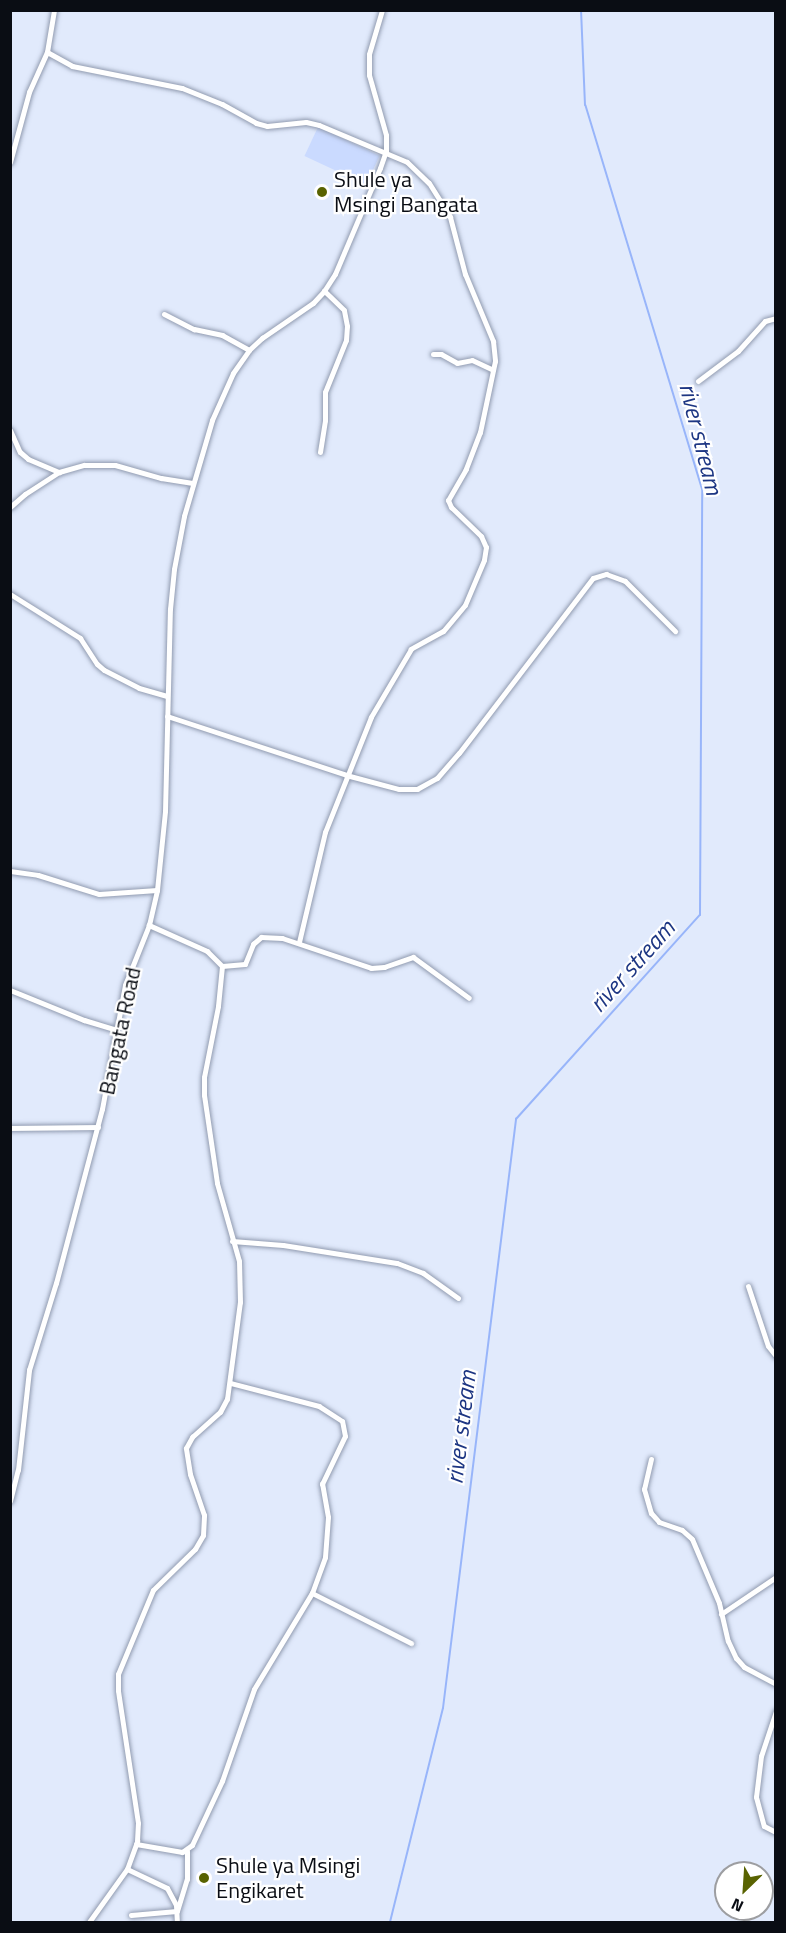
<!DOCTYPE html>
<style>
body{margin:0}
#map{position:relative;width:786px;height:1933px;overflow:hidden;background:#e1eafc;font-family:"Titillium Web",sans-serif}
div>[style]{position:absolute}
.green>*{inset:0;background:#cadaff;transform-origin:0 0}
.stream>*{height:2px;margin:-1px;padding:0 1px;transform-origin:1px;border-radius:1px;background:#98b5fa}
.roads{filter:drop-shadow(0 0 2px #919bb0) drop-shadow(0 0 2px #919bb0)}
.street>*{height:5px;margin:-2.5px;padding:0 2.5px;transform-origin:2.5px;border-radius:2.5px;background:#fff}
.dots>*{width:16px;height:16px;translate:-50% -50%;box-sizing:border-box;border:3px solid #fff;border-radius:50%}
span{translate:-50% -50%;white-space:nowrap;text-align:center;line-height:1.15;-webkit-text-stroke:4.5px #fff;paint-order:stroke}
.poi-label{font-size:22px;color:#0a0d14}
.left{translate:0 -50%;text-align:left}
.street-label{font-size:22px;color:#0a0d14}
.water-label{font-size:24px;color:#1d3683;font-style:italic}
.frame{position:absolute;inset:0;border:12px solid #0a0d14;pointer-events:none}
.north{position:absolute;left:714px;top:1861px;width:60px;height:60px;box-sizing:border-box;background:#fff;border:2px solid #9d9ea1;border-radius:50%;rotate:205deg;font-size:16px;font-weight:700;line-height:24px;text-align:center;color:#0a0d14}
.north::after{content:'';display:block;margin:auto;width:21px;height:27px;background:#596301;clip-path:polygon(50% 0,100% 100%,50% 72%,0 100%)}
</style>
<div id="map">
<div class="green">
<div style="left:318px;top:127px;width:68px;height:32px;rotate:25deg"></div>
</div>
<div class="stream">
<div style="left:390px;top:1922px;width:220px;rotate:-76.1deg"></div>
<div style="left:443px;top:1708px;width:594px;rotate:-82.93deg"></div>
<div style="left:516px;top:1119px;width:275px;rotate:-48deg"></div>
<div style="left:700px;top:915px;width:426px;rotate:-89.7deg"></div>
<div style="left:702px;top:489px;width:401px;rotate:-106.9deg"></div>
<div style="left:585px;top:105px;width:95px;rotate:-92.4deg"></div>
</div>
<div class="roads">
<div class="street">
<div style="left:47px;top:52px;width:29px;rotate:29deg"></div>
<div style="left:72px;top:66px;width:112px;rotate:11.3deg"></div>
<div style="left:182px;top:88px;width:43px;rotate:21.8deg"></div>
<div style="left:222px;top:104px;width:39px;rotate:29deg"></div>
<div style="left:256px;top:123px;width:11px;rotate:15deg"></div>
<div style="left:267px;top:126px;width:39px;rotate:-6deg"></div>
<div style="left:306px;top:122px;width:13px;rotate:13deg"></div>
<div style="left:319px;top:125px;width:95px;rotate:22.8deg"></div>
<div style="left:407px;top:162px;width:30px;rotate:44deg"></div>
<div style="left:429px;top:183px;width:40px;rotate:58deg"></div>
<div style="left:450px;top:217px;width:59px;rotate:75.3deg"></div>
<div style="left:465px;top:274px;width:73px;rotate:67.3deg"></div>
<div style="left:493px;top:341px;width:20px;rotate:84deg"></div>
<div style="left:495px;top:361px;width:73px;rotate:101.9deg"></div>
<div style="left:480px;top:432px;width:40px;rotate:111deg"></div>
<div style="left:466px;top:469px;width:36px;rotate:120deg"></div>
<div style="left:448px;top:500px;width:8px;rotate:67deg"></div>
<div style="left:451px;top:507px;width:42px;rotate:44deg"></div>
<div style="left:481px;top:536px;width:12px;rotate:66deg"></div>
<div style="left:486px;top:547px;width:13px;rotate:99deg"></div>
<div style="left:484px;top:560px;width:49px;rotate:112.9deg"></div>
<div style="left:465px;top:605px;width:34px;rotate:130deg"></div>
<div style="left:443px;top:631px;width:37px;rotate:151deg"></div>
<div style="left:411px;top:649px;width:79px;rotate:120.5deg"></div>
<div style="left:371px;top:717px;width:124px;rotate:111.8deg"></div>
<div style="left:325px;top:832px;width:113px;rotate:103.3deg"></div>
<div style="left:10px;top:162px;width:73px;rotate:-74.8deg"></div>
<div style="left:29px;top:92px;width:44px;rotate:-65.8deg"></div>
<div style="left:47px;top:52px;width:43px;rotate:-80.5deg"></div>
<div style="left:164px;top:314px;width:34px;rotate:27deg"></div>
<div style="left:194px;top:329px;width:29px;rotate:12deg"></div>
<div style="left:222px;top:335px;width:31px;rotate:29deg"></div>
<div style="left:433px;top:354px;width:8px"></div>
<div style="left:441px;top:354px;width:18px;rotate:29deg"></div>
<div style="left:457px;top:363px;width:15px;rotate:-11deg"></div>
<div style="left:472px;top:360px;width:23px;rotate:25deg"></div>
<div style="left:698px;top:381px;width:50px;rotate:-36.9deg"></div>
<div style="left:738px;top:351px;width:40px;rotate:-48deg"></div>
<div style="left:765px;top:321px;width:11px;rotate:-15deg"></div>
<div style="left:10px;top:430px;width:24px;rotate:66deg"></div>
<div style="left:20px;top:452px;width:11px;rotate:41deg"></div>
<div style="left:28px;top:459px;width:34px;rotate:23deg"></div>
<div style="left:320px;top:452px;width:32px;rotate:-81deg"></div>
<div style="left:325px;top:420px;width:28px;rotate:-90deg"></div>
<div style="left:325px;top:392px;width:56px;rotate:-68deg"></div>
<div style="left:346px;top:340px;width:14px;rotate:-86deg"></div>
<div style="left:347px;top:326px;width:16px;rotate:-101deg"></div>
<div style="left:344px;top:310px;width:28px;rotate:-136deg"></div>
<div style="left:10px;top:507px;width:20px;rotate:-41deg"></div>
<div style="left:25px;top:494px;width:40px;rotate:-32.9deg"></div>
<div style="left:59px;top:472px;width:26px;rotate:-16deg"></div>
<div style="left:84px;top:465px;width:31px"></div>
<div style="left:115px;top:465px;width:48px;rotate:15.8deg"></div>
<div style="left:161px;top:478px;width:32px;rotate:9deg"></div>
<div style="left:10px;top:594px;width:83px;rotate:32.2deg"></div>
<div style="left:80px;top:638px;width:31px;rotate:57deg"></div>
<div style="left:97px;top:664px;width:9px;rotate:41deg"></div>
<div style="left:104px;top:670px;width:39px;rotate:27deg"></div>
<div style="left:139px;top:688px;width:29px;rotate:16deg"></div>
<div style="left:167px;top:716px;width:188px;rotate:18.2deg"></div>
<div style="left:346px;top:775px;width:55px;rotate:14.8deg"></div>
<div style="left:399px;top:789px;width:18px"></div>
<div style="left:417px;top:789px;width:23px;rotate:-29deg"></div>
<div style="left:437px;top:778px;width:33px;rotate:-49deg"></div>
<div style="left:459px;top:753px;width:220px;rotate:-52.6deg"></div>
<div style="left:593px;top:578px;width:14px;rotate:-17deg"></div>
<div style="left:606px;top:574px;width:20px;rotate:20deg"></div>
<div style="left:625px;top:581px;width:71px;rotate:45deg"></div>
<div style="left:10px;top:871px;width:28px;rotate:8deg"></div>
<div style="left:38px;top:875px;width:64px;rotate:17.3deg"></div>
<div style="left:99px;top:894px;width:58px;rotate:-3.9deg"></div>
<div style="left:222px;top:966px;width:23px;rotate:-5deg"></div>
<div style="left:245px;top:964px;width:22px;rotate:-68deg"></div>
<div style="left:253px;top:944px;width:11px;rotate:-41deg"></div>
<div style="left:261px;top:937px;width:21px;rotate:3deg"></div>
<div style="left:282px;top:938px;width:94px;rotate:18.6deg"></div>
<div style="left:371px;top:968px;width:13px;rotate:-4deg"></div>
<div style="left:384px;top:967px;width:31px;rotate:-19deg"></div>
<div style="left:413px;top:957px;width:69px;rotate:36.2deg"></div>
<div style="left:10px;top:990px;width:80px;rotate:22.1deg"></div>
<div style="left:84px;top:1020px;width:34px;rotate:17deg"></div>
<div style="left:10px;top:1128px;width:88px;rotate:-0.7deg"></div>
<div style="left:232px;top:1241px;width:51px;rotate:4.5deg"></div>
<div style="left:283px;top:1245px;width:115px;rotate:9deg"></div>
<div style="left:397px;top:1263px;width:28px;rotate:21deg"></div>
<div style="left:423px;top:1273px;width:43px;rotate:35.5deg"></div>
<div style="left:748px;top:1286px;width:63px;rotate:71.6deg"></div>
<div style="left:768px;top:1346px;width:13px;rotate:51deg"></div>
<div style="left:651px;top:1459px;width:31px;rotate:103deg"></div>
<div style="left:644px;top:1489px;width:25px;rotate:74deg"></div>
<div style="left:651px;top:1513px;width:12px;rotate:48deg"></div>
<div style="left:659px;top:1522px;width:24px;rotate:19deg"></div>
<div style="left:682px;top:1530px;width:13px;rotate:42deg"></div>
<div style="left:692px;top:1539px;width:69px;rotate:67.1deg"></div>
<div style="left:719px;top:1603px;width:39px;rotate:77deg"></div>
<div style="left:728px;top:1641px;width:19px;rotate:65deg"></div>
<div style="left:736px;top:1658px;width:12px;rotate:48deg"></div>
<div style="left:744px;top:1667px;width:36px;rotate:28deg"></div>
<div style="left:10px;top:1501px;width:32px;rotate:-76deg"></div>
<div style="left:18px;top:1470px;width:101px;rotate:-83.7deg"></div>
<div style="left:29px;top:1370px;width:91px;rotate:-72.8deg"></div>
<div style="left:56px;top:1283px;width:180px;rotate:-75.2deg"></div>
<div style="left:102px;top:1109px;width:126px;rotate:-79.5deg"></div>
<div style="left:125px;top:985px;width:65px;rotate:-68.2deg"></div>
<div style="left:149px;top:925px;width:36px;rotate:-77deg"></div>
<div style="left:157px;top:890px;width:79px;rotate:-84.2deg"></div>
<div style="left:165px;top:811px;width:202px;rotate:-88.6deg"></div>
<div style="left:170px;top:609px;width:40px;rotate:-84.3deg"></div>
<div style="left:174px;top:569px;width:54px;rotate:-79.3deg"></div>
<div style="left:184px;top:516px;width:100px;rotate:-73.7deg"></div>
<div style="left:212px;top:420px;width:51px;rotate:-65.9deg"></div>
<div style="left:233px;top:373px;width:28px;rotate:-55deg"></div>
<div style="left:249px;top:350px;width:18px;rotate:-43deg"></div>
<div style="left:262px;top:338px;width:62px;rotate:-34.5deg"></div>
<div style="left:313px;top:303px;width:16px;rotate:-47deg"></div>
<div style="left:324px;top:291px;width:20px;rotate:-57deg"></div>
<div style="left:335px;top:274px;width:115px;rotate:-67deg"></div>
<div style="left:380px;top:168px;width:18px;rotate:-71deg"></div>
<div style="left:386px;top:151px;width:16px;rotate:-90deg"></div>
<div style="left:386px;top:135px;width:62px;rotate:-105.8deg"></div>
<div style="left:369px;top:75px;width:21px;rotate:-90deg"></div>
<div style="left:369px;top:54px;width:46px;rotate:-73.5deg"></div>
<div style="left:312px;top:1593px;width:111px;rotate:26.8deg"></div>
<div style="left:721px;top:1614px;width:66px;rotate:-33.9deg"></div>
<div style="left:776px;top:1711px;width:47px;rotate:108.4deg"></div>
<div style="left:761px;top:1756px;width:41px;rotate:97deg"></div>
<div style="left:756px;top:1797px;width:30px;rotate:75deg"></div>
<div style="left:764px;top:1826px;width:13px;rotate:27deg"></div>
<div style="left:136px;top:1844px;width:47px;rotate:9.9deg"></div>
<div style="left:182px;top:1852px;width:12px;rotate:-35deg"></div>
<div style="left:192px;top:1845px;width:71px;rotate:-64.9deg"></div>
<div style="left:222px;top:1781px;width:97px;rotate:-70.8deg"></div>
<div style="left:254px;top:1689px;width:112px;rotate:-58.9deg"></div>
<div style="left:312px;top:1593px;width:38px;rotate:-70deg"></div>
<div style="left:325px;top:1557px;width:40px;rotate:-85.7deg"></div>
<div style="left:328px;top:1517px;width:34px;rotate:-100deg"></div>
<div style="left:322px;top:1484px;width:53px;rotate:-64.4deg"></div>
<div style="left:345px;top:1436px;width:15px;rotate:-101deg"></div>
<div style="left:342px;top:1421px;width:27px;rotate:-147deg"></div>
<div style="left:319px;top:1406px;width:91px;rotate:-165.4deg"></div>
<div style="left:127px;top:1869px;width:44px;rotate:25.4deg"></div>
<div style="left:167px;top:1888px;width:19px;rotate:62deg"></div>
<div style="left:176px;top:1905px;width:17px;rotate:87deg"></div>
<div style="left:131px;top:1915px;width:46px;rotate:-5deg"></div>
<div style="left:177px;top:1911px;width:34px;rotate:-73deg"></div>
<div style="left:187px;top:1879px;width:28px;rotate:-90deg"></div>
<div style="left:89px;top:1922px;width:65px;rotate:-54.4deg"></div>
<div style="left:127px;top:1869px;width:30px;rotate:-70deg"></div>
<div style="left:137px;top:1841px;width:18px;rotate:-87deg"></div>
<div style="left:138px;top:1823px;width:134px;rotate:-98.6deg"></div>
<div style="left:118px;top:1690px;width:16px;rotate:-90deg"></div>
<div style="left:118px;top:1674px;width:91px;rotate:-67.4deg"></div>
<div style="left:153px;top:1590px;width:59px;rotate:-44.3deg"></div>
<div style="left:195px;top:1549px;width:16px;rotate:-60deg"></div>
<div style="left:203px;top:1535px;width:20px;rotate:-87deg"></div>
<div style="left:204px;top:1515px;width:43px;rotate:-108.9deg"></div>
<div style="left:190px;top:1474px;width:26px;rotate:-99deg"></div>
<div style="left:186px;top:1448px;width:13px;rotate:-61deg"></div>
<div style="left:192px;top:1437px;width:38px;rotate:-42deg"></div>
<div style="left:220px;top:1412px;width:15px;rotate:-62deg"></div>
<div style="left:227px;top:1399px;width:98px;rotate:-82.4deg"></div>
<div style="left:240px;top:1302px;width:41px;rotate:-91.4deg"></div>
<div style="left:239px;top:1261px;width:81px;rotate:-105.8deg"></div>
<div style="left:217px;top:1183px;width:89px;rotate:-98.4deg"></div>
<div style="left:204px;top:1095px;width:18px;rotate:-90deg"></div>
<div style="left:204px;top:1077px;width:72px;rotate:-78.8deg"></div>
<div style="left:218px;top:1006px;width:40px;rotate:-84.3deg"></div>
<div style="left:222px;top:966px;width:21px;rotate:-135deg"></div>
<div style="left:207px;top:951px;width:64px;rotate:-155.9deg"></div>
</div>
</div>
<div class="dots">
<div style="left:322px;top:192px;background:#596301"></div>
<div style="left:204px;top:1878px;background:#596301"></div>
</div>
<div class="poi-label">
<span class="left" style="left:334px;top:192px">Shule ya<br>Msingi Bangata</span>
<span class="left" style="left:216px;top:1878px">Shule ya Msingi<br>Engikaret</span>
</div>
<div class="street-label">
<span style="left:120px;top:1031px;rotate:-78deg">Bangata Road</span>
</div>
<div class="water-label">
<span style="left:701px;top:439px;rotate:76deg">river stream</span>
<span style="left:632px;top:966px;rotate:-48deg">river stream</span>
<span style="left:461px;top:1427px;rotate:-83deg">river stream</span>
</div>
<div class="frame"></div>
<div class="north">N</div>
</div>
